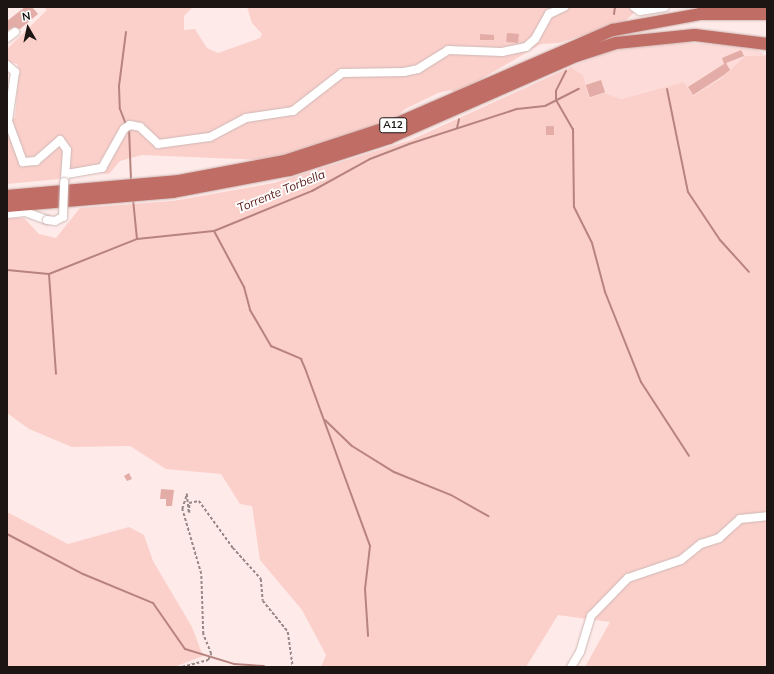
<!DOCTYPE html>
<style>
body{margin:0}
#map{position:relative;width:774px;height:674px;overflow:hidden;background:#feebe9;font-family:Mulish,sans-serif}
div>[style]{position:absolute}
.built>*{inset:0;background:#fcdbd8}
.green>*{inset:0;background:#fbd0cb}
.stream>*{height:2px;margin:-1px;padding:0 1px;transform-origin:1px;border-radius:1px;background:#b8837e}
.building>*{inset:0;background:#e3aca6;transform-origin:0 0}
.path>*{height:1.5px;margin-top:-0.75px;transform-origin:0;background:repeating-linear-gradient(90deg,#968886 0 3px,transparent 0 5px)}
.roads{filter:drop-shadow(0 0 1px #ceb7b4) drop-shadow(0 0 1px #ceb7b4)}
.minor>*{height:8px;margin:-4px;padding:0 4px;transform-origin:4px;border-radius:4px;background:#fff}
.highway>*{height:12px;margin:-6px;padding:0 6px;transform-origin:6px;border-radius:6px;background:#bf6d65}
.bridges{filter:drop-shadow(0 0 1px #ceb7b4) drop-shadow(0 0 1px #ceb7b4)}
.minor-bridge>*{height:8px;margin:-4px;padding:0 4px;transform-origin:4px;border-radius:4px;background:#fff}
span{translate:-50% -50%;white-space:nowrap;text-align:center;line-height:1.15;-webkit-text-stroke:3.5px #fdfefd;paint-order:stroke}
.shield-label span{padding:1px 3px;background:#fdfefd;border:1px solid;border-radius:3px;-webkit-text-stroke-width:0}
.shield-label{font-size:10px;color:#1d1514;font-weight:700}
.water-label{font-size:12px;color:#5a1917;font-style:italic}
.frame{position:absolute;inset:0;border:8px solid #1d1514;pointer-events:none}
.north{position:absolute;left:8px;top:8px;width:40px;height:40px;-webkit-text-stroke:3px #fdfefd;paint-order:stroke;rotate:351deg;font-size:11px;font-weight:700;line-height:16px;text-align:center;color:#1d1514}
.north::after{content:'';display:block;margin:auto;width:14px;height:18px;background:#1d1514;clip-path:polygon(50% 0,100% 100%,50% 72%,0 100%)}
</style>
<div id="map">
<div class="built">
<div style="clip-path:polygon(666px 42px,752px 46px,767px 56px,745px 56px,722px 78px,693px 96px,684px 82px,621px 99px,604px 93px,589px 98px,583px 75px,571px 67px,610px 51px)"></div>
</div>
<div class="green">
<div style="clip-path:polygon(44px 7px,193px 7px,184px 16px,184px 30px,195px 29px,207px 48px,218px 53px,260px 38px,262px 34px,252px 23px,247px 7px,640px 7px,623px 23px,559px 43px,541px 44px,456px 94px,451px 90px,438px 93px,405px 109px,391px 122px,318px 147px,259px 160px,142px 155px,120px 161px,109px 174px,64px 169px,59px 179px,7px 184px,7px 117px,15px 118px,19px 69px,17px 64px,7px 61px,7px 49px,47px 10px)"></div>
<div style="clip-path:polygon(745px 56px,767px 56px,767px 667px,585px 667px,610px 622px,558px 615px,526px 667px,321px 667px,326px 655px,302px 610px,260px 560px,252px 506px,240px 504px,221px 474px,166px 469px,130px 446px,72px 447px,29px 429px,7px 413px,7px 218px,24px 218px,39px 234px,56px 238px,80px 208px,173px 201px,274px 183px,411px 140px,571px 67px,583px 75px,589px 98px,604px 93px,621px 99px,684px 82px,693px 96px,722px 78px)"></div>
<div style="clip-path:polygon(7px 512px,68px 544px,129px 527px,144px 535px,153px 561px,192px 627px,203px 656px,174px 667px,7px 667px)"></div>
</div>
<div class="stream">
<div style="left:614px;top:14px;width:7px;rotate:-82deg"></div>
<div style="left:126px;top:32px;width:54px;rotate:97.4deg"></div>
<div style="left:119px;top:86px;width:23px;rotate:88deg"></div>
<div style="left:120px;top:109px;width:17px;rotate:69deg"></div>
<div style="left:566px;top:71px;width:22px;rotate:117deg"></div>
<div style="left:556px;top:91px;width:9px;rotate:90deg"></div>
<div style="left:556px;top:100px;width:34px;rotate:60deg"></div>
<div style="left:573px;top:129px;width:78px;rotate:89.3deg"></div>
<div style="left:574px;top:207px;width:40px;rotate:63.4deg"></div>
<div style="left:592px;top:243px;width:51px;rotate:75.1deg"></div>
<div style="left:605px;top:292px;width:97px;rotate:68.2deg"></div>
<div style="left:641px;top:382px;width:88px;rotate:57deg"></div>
<div style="left:667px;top:89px;width:105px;rotate:78.5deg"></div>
<div style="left:688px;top:192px;width:58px;rotate:56.3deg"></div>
<div style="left:720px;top:240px;width:43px;rotate:47.8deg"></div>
<div style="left:129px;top:128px;width:53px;rotate:87.8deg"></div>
<div style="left:457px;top:128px;width:9px;rotate:-77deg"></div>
<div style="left:133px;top:199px;width:40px;rotate:84.3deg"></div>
<div style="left:214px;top:231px;width:64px;rotate:61.8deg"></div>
<div style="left:244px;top:287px;width:24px;rotate:75deg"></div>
<div style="left:250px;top:310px;width:42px;rotate:59.7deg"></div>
<div style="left:271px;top:346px;width:33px;rotate:23deg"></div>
<div style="left:301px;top:359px;width:13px;rotate:67deg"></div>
<div style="left:306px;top:371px;width:186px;rotate:69.9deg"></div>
<div style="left:370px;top:546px;width:43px;rotate:96.6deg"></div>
<div style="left:365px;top:589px;width:47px;rotate:86.3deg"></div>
<div style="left:7px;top:270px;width:42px;rotate:5.4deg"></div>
<div style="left:49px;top:274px;width:95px;rotate:-21.7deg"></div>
<div style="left:137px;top:239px;width:77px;rotate:-5.9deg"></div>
<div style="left:214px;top:231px;width:106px;rotate:-22.2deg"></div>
<div style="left:312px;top:191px;width:66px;rotate:-28.9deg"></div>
<div style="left:370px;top:159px;width:42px;rotate:-21deg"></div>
<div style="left:409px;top:144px;width:114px;rotate:-18deg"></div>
<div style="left:517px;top:109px;width:28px;rotate:-6deg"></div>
<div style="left:545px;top:106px;width:38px;rotate:-27deg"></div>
<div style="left:49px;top:274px;width:100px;rotate:86deg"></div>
<div style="left:325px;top:420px;width:37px;rotate:44deg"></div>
<div style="left:352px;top:446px;width:49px;rotate:31.8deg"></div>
<div style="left:394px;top:472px;width:61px;rotate:22deg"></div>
<div style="left:451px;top:495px;width:43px;rotate:29.6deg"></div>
<div style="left:7px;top:534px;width:86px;rotate:27.8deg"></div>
<div style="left:83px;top:574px;width:76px;rotate:22.5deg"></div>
<div style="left:153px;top:603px;width:56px;rotate:55.2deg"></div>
<div style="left:185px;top:649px;width:51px;rotate:17deg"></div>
<div style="left:234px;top:664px;width:30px;rotate:4deg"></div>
</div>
<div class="building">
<div style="clip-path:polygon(25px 7px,32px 7px,38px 14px,20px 29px,14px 27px,7px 31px,7px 21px)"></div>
<div style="left:507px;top:33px;width:12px;height:9px;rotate:5deg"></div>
<div style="clip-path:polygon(480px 34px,494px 35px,494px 40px,480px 40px)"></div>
<div style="clip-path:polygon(741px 50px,744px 56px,726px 63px,730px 70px,724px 75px,693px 95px,688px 87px,724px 64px,722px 58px)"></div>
<div style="left:601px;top:80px;width:13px;height:16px;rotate:72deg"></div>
<div style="left:554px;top:126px;width:9px;height:8px;rotate:90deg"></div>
<div style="clip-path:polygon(129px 473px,132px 479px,127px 481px,124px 476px)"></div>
<div style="clip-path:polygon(161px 489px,174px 490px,172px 506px,166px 506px,166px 499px,160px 499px)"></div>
</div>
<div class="path">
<div style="left:182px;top:667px;width:27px;rotate:-15deg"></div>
<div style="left:208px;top:660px;width:7px;rotate:-63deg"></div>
<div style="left:211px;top:654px;width:22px;rotate:-112deg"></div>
<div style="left:203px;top:634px;width:60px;rotate:-91.9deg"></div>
<div style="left:201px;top:574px;width:68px;rotate:-106.3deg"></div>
<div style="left:182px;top:509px;width:16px;rotate:-72deg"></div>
<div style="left:187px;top:494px;width:19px;rotate:84deg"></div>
<div style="left:189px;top:513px;width:10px;rotate:-90deg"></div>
<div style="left:189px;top:503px;width:10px;rotate:-11deg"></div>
<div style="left:199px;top:501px;width:58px;rotate:54.1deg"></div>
<div style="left:233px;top:548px;width:42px;rotate:47.9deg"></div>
<div style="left:261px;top:579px;width:22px;rotate:85deg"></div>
<div style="left:263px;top:601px;width:40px;rotate:51deg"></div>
<div style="left:288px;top:632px;width:35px;rotate:82deg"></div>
</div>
<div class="roads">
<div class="minor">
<div style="left:634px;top:7px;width:7px;rotate:34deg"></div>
<div style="left:640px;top:11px;width:25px;rotate:-9deg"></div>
<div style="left:7px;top:38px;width:10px;rotate:-37deg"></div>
<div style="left:7px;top:65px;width:11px;rotate:41deg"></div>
<div style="left:15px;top:72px;width:49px;rotate:98.1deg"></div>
<div style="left:8px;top:121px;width:44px;rotate:69.9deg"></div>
<div style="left:23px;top:162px;width:13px;rotate:-4deg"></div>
<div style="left:36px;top:161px;width:32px;rotate:-41deg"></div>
<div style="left:60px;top:140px;width:12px;rotate:55deg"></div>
<div style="left:67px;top:150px;width:27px;rotate:94deg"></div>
<div style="left:67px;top:174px;width:36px;rotate:-10deg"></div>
<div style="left:102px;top:168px;width:45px;rotate:-60.6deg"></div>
<div style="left:124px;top:129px;width:7px;rotate:-34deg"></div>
<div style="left:130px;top:125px;width:10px;rotate:11deg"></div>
<div style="left:140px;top:127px;width:25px;rotate:43deg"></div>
<div style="left:158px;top:144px;width:52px;rotate:-7.7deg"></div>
<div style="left:210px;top:137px;width:41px;rotate:-27.8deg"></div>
<div style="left:246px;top:118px;width:48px;rotate:-8.5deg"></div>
<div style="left:293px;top:111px;width:62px;rotate:-37.8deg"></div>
<div style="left:342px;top:73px;width:62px;rotate:-0.9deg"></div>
<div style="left:404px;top:72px;width:14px;rotate:-12deg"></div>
<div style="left:418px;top:69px;width:36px;rotate:-32deg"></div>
<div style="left:448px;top:50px;width:54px;rotate:2.1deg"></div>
<div style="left:502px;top:52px;width:25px;rotate:-12deg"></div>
<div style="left:526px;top:47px;width:12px;rotate:-42deg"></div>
<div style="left:535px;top:39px;width:29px;rotate:-61deg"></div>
<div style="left:549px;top:14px;width:17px;rotate:-25deg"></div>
<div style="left:7px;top:214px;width:18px;rotate:-6deg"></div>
<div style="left:25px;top:212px;width:23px;rotate:20deg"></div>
<div style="left:571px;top:667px;width:17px;rotate:-59deg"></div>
<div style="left:580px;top:652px;width:38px;rotate:-73deg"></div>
<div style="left:591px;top:616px;width:53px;rotate:-45.8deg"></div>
<div style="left:628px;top:578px;width:56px;rotate:-18.8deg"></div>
<div style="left:681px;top:560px;width:26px;rotate:-39deg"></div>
<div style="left:701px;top:544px;width:19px;rotate:-18deg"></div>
<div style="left:719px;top:538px;width:28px;rotate:-42deg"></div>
<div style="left:740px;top:519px;width:27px;rotate:-6deg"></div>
</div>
<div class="highway">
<div style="left:7px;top:196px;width:173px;rotate:-5deg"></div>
<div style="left:179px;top:181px;width:108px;rotate:-10.7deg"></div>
<div style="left:285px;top:161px;width:106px;rotate:-18.1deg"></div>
<div style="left:386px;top:128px;width:247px;rotate:-23.4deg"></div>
<div style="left:613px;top:30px;width:88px;rotate:-10.4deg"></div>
<div style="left:700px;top:14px;width:67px"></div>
<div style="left:7px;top:206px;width:166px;rotate:-4.8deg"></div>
<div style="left:172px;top:192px;width:120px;rotate:-10.6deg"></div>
<div style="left:290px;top:170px;width:104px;rotate:-17.9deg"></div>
<div style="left:389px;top:138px;width:204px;rotate:-23.7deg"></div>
<div style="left:576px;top:56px;width:42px;rotate:-18deg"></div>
<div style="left:616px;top:43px;width:79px;rotate:-5.8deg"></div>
<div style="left:695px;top:35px;width:73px;rotate:7.1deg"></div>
</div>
</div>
<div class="bridges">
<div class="minor-bridge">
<div style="left:47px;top:220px;width:8px;rotate:7deg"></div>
<div style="left:55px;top:221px;width:9px;rotate:-27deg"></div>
<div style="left:63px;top:217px;width:35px;rotate:-88deg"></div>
</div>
</div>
<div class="shield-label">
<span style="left:393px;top:125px">A12</span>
</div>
<div class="water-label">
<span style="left:281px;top:191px;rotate:-22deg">Torrente Torbella</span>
</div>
<div class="frame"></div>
<div class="north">N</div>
</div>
